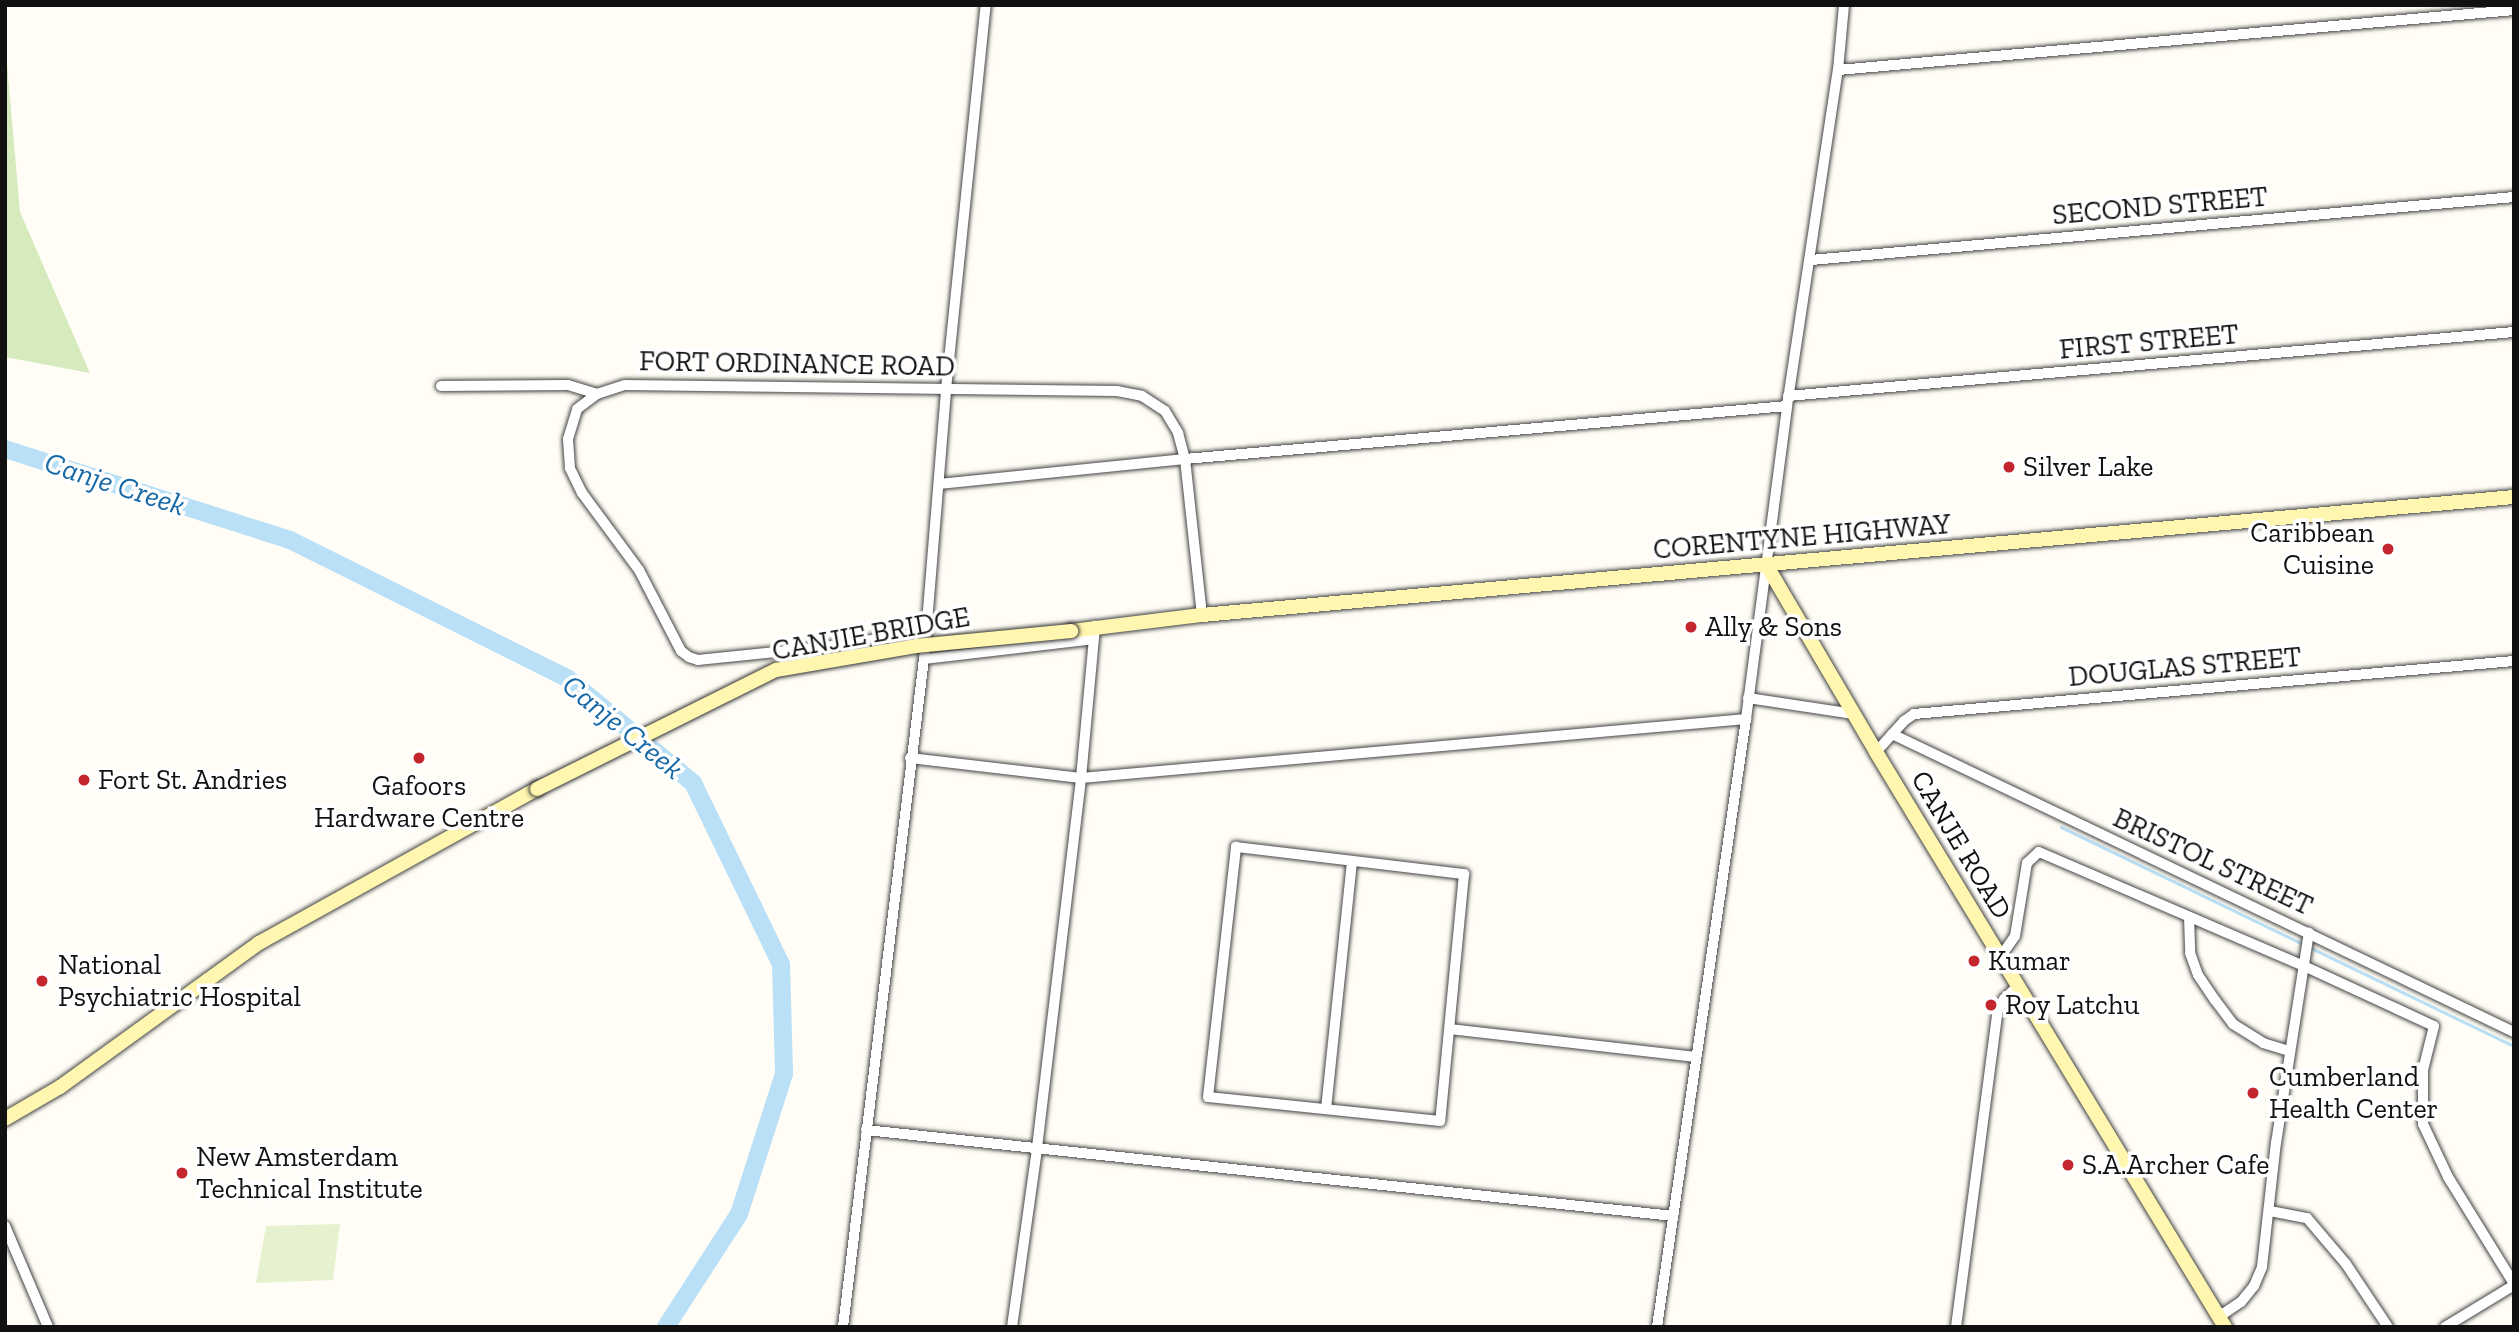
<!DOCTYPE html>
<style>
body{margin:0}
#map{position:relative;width:2519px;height:1332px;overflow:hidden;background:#fffdf5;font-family:"Zilla Slab",serif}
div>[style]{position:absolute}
.green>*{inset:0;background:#d5ebbd}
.pitch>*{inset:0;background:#e6f2cf}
.stream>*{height:2.5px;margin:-1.25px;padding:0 1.25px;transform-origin:1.25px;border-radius:1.25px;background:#b9e0f7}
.river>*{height:18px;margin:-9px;padding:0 9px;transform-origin:9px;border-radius:9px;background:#b9e0f7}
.roads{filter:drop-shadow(0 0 2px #444) drop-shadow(0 0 2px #444)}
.street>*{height:10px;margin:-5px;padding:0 5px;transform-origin:5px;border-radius:5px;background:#fff}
.secondary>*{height:14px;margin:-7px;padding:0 7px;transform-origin:7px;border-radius:7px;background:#fff6b0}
.bridges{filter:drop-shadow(0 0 2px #333) drop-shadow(0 0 2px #333)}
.secondary-bridge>*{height:14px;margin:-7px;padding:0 7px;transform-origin:7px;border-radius:7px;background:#fff6b0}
.dots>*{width:19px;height:19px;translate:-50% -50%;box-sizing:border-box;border:4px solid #fff;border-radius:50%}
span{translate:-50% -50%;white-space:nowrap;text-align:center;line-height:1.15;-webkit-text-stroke:7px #fff;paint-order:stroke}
.street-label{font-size:28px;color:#111}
.poi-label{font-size:28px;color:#111}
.left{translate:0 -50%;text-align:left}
.right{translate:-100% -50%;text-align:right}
.water-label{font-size:30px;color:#1768a6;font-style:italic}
.frame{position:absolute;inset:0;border:7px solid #111;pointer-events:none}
</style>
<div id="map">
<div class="green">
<div style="clip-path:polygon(5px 41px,20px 212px,90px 373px,5px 357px)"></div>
</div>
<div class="pitch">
<div style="clip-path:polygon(340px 1224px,333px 1280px,256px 1283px,266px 1226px)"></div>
</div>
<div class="stream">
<div style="left:2061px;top:827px;width:269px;rotate:25.8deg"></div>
<div style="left:2309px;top:947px;width:228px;rotate:25.8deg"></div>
</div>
<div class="river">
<div style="left:5px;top:449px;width:299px;rotate:17.7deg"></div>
<div style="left:290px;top:540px;width:309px;rotate:26.5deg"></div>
<div style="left:567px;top:678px;width:164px;rotate:39.8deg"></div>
<div style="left:693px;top:783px;width:201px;rotate:64.1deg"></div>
<div style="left:781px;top:964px;width:110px;rotate:88.4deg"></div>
<div style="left:784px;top:1074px;width:147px;rotate:107.8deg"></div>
<div style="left:739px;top:1214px;width:135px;rotate:122.9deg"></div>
</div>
<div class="roads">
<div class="street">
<div style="left:1838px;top:70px;width:679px;rotate:-5.07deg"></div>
<div style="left:1811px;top:260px;width:706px;rotate:-5.12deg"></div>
<div style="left:441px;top:386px;width:127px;rotate:-0.5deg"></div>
<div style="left:568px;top:385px;width:30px;rotate:17deg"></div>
<div style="left:1788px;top:396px;width:729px;rotate:-5.04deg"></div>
<div style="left:939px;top:484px;width:247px;rotate:-5.8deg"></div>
<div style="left:1185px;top:459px;width:604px;rotate:-5.03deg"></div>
<div style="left:926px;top:632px;width:102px;rotate:171.6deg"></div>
<div style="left:825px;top:647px;width:128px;rotate:174.2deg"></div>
<div style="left:698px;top:660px;width:9px;rotate:-162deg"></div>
<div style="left:689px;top:657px;width:10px;rotate:-143deg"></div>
<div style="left:681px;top:651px;width:91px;rotate:-117.4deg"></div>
<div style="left:639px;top:570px;width:96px;rotate:-126.5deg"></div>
<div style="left:582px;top:493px;width:28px;rotate:-116deg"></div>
<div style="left:570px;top:468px;width:29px;rotate:-94deg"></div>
<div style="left:568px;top:439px;width:31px;rotate:-73deg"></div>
<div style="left:577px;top:409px;width:25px;rotate:-37deg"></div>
<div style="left:597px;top:394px;width:29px;rotate:-18deg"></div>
<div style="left:625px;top:385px;width:492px;rotate:0.7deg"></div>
<div style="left:1117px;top:391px;width:25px;rotate:11deg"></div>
<div style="left:1142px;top:396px;width:27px;rotate:33deg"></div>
<div style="left:1165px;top:411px;width:26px;rotate:59deg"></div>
<div style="left:1178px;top:433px;width:27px;rotate:75deg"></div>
<div style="left:1185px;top:459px;width:157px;rotate:83.8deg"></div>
<div style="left:924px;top:659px;width:170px;rotate:-6.7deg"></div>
<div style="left:1748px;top:698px;width:107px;rotate:8.6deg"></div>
<div style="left:1892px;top:734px;width:690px;rotate:25.6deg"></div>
<div style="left:1876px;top:752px;width:42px;rotate:-47.9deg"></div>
<div style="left:1904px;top:721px;width:12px;rotate:-35deg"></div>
<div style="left:1914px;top:714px;width:602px;rotate:-5.05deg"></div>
<div style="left:910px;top:758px;width:172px;rotate:6.7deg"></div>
<div style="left:1081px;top:778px;width:668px;rotate:-5.07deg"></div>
<div style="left:1236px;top:847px;width:230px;rotate:6.8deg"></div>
<div style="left:1464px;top:874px;width:248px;rotate:95.5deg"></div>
<div style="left:1440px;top:1121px;width:233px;rotate:-174.1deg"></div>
<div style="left:1208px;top:1097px;width:252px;rotate:-83.6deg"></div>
<div style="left:2189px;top:917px;width:36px;rotate:88deg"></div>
<div style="left:2190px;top:953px;width:23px;rotate:70deg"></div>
<div style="left:2198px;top:975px;width:30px;rotate:56deg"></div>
<div style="left:2215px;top:1000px;width:30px;rotate:53deg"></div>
<div style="left:2233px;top:1024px;width:36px;rotate:32deg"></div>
<div style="left:2263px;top:1043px;width:28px;rotate:17deg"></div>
<div style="left:2001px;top:956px;width:24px;rotate:-55deg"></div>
<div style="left:2015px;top:936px;width:74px;rotate:-80.7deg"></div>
<div style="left:2027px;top:863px;width:16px;rotate:-43deg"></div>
<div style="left:2039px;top:852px;width:288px;rotate:23.3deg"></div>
<div style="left:2304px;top:966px;width:143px;rotate:24.8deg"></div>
<div style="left:2434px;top:1026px;width:45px;rotate:104deg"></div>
<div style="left:2423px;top:1070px;width:54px;rotate:90deg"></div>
<div style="left:2423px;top:1124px;width:59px;rotate:64.7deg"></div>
<div style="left:2448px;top:1177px;width:126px;rotate:58.3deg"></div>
<div style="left:1450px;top:1029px;width:247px;rotate:6.5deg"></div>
<div style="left:1326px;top:1109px;width:249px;rotate:-84deg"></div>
<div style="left:866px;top:1130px;width:812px;rotate:6.08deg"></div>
<div style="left:2270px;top:1211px;width:38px;rotate:11deg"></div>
<div style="left:2307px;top:1218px;width:60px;rotate:49.7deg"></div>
<div style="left:2346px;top:1264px;width:76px;rotate:56.3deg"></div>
<div style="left:5px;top:1226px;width:110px;rotate:66.9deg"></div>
<div style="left:2220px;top:1316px;width:25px;rotate:-34deg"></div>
<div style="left:2241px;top:1302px;width:21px;rotate:-51deg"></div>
<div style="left:2254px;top:1286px;width:21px;rotate:-67deg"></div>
<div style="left:2262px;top:1267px;width:125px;rotate:-83.6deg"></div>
<div style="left:2276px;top:1143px;width:213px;rotate:-81.1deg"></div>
<div style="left:843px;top:1327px;width:673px;rotate:-83.09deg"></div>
<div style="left:924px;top:659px;width:271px;rotate:-85.3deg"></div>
<div style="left:946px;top:389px;width:386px;rotate:-84.1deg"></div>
<div style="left:1012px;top:1327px;width:181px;rotate:-82deg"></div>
<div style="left:1037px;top:1148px;width:373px;rotate:-83.2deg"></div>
<div style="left:1081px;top:778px;width:153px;rotate:-84.7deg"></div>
<div style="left:1657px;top:1327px;width:614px;rotate:-81.67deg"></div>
<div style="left:1746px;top:719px;width:316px;rotate:-82.5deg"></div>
<div style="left:1787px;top:406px;width:340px;rotate:-81.4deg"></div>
<div style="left:1838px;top:70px;width:65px;rotate:-84.7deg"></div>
<div style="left:1956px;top:1327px;width:320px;rotate:-82.5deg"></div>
<div style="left:1998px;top:1010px;width:13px;rotate:-61deg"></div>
<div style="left:2004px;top:999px;width:19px;rotate:-43deg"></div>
<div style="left:2445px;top:1327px;width:81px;rotate:-31.3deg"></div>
</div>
<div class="secondary">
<div style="left:1767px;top:566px;width:216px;rotate:59.6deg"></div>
<div style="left:1876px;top:752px;width:673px;rotate:58.74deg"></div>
<div style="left:1071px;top:631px;width:132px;rotate:-7deg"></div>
<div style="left:1202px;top:615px;width:1317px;rotate:-5.14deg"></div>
<div style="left:5px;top:1119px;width:64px;rotate:-30.2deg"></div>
<div style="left:60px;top:1087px;width:246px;rotate:-35.9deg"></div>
<div style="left:259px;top:943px;width:318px;rotate:-29deg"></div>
</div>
</div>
<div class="bridges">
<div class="secondary-bridge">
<div style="left:537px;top:789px;width:267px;rotate:-26.5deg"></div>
<div style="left:776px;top:670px;width:142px;rotate:-9.7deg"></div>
<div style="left:916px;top:646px;width:156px;rotate:-5.5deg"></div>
</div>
</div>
<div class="dots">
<div style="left:2009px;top:467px;background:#c4262e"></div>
<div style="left:2388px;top:549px;background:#c4262e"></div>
<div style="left:1691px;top:627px;background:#c4262e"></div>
<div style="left:419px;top:758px;background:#c4262e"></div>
<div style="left:84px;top:780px;background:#c4262e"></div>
<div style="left:1974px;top:961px;background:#c4262e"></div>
<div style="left:42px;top:981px;background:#c4262e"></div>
<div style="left:1991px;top:1005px;background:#c4262e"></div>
<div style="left:2253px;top:1093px;background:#c4262e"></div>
<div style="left:2068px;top:1165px;background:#c4262e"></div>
<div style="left:182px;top:1173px;background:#c4262e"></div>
</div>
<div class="street-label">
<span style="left:2160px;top:206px;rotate:-5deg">SECOND STREET</span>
<span style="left:2149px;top:342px;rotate:-5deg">FIRST STREET</span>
<span style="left:797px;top:364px;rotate:1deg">FORT ORDINANCE ROAD</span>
<span style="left:1802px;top:537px;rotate:-5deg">CORENTYNE HIGHWAY</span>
<span style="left:871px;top:634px;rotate:-10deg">CANJIE BRIDGE</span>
<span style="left:2185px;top:667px;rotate:-5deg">DOUGLAS STREET</span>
<span style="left:1961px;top:845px;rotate:59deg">CANJE ROAD</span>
<span style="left:2213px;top:862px;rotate:25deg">BRISTOL STREET</span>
</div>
<div class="poi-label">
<span class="left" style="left:2023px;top:467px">Silver Lake</span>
<span class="right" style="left:2374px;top:549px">Caribbean<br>Cuisine</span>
<span class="left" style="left:1705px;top:627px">Ally &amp; Sons</span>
<span class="left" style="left:98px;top:780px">Fort St. Andries</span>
<span style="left:419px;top:802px">Gafoors<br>Hardware Centre</span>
<span class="left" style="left:1988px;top:961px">Kumar</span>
<span class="left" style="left:58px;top:981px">National<br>Psychiatric Hospital</span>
<span class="left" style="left:2005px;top:1005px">Roy Latchu</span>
<span class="left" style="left:2269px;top:1093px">Cumberland<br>Health Center</span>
<span class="left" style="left:196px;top:1173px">New Amsterdam<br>Technical Institute</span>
<span class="left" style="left:2082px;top:1165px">S.A.Archer Cafe</span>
</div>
<div class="water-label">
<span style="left:115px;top:484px;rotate:18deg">Canje Creek</span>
<span style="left:623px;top:727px;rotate:39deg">Canje Creek</span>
</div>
<div class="frame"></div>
</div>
